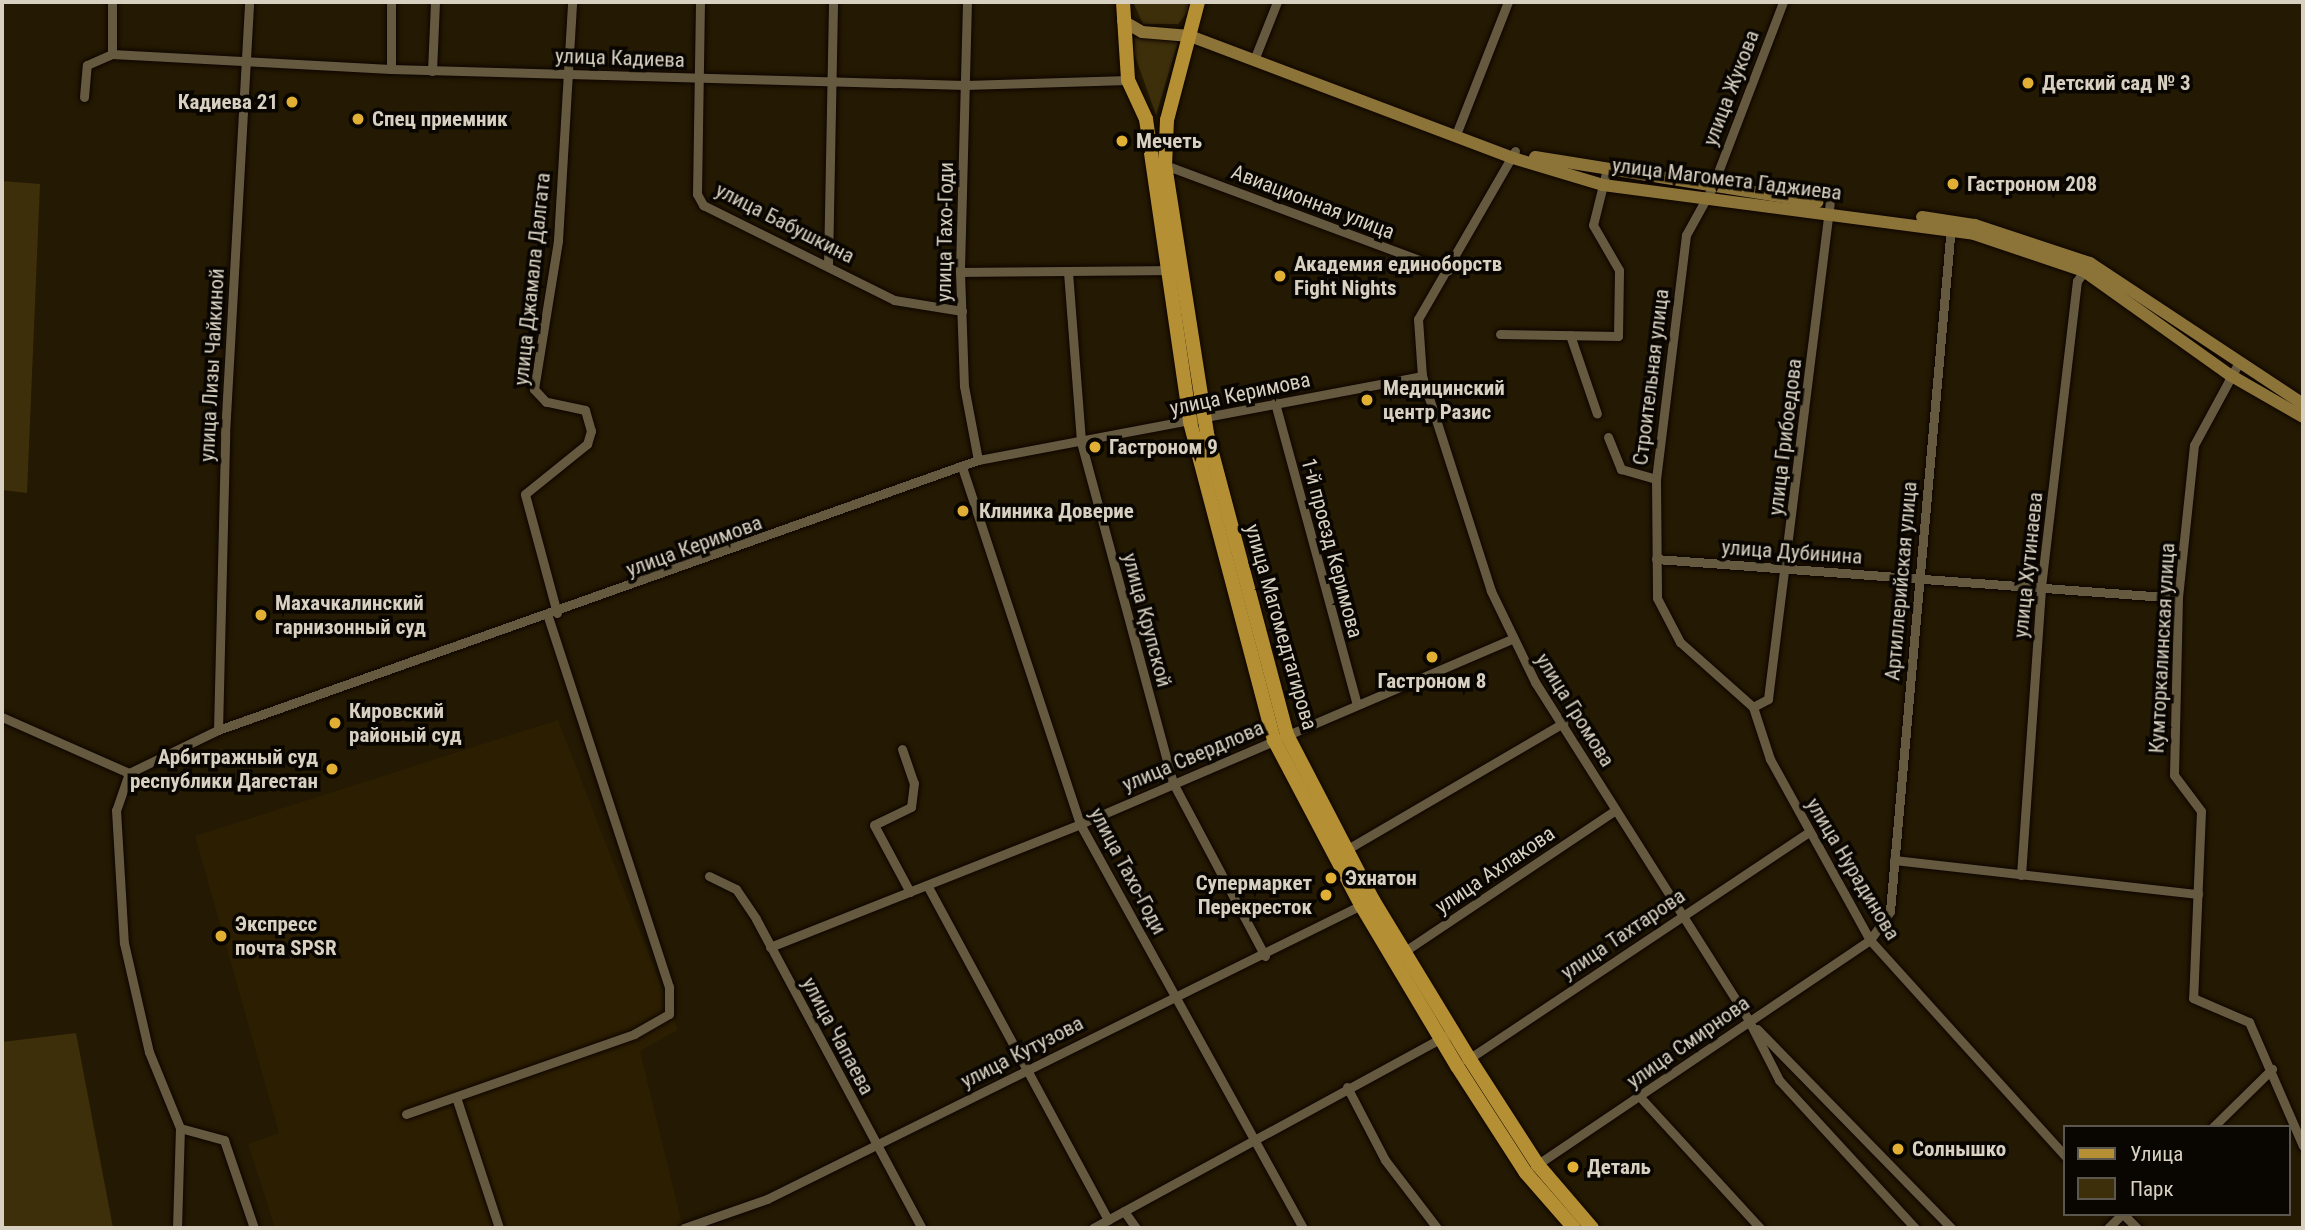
<!DOCTYPE html>
<meta charset="utf-8">
<style>
body{margin:0}
#map{position:relative;width:2305px;height:1230px;overflow:hidden;background:#241902;font-family:"Roboto Condensed",sans-serif}
div>[style]{position:absolute}
.built>*{inset:0;background:#2c1e00}
.green>*{inset:0;background:#3e2f0b}
.roads{filter:drop-shadow(0 0 2px #0d0400) drop-shadow(0 0 2px #0d0400)}
.street>*{height:9px;margin:-4.5px;padding:0 4.5px;transform-origin:4.5px;border-radius:4.5px;background:#65593f}
.secondary>*{height:12px;margin:-6px;padding:0 6px;transform-origin:6px;border-radius:6px;background:#8c7439}
.primary>*{height:14px;margin:-7px;padding:0 7px;transform-origin:7px;border-radius:7px;background:#b48f33}
.dots>*{width:19px;height:19px;translate:-50% -50%;box-sizing:border-box;border:4px solid #090501;border-radius:50%}
span{translate:-50% -50%;white-space:nowrap;text-align:center;line-height:1.15;-webkit-text-stroke:7px #090501;paint-order:stroke}
.street-label{font-size:21px;color:#d8d1c2}
.poi-label{font-size:21px;color:#d8d1c2;font-weight:700}
.left{translate:0 -50%;text-align:left}
.right{translate:-100% -50%;text-align:right}
.frame{position:absolute;inset:0;border:4px solid #d8d1c2;pointer-events:none}
.legend{position:absolute;left:2063px;top:1125px;width:228px;height:91px;box-sizing:border-box;background:#090501;border:2px solid #5c574e;margin:0;padding:9px 12px;list-style:none;font-size:21px;color:#d8d1c2}
.legend li{display:flex;align-items:center;gap:14px;height:35px}
.legend b{width:35px;border:2px solid #5c574e}
</style>
<div id="map">
<div class="built">
<div style="clip-path:polygon(558px 720px,678px 1030px,640px 1051px,683px 1228px,275px 1228px,248px 1144px,279px 1133px,195px 836px)"></div>
</div>
<div class="green">
<div style="clip-path:polygon(1133px 2px,1188px 2px,1188px 12px,1178px 24px,1143px 24px)"></div>
<div style="clip-path:polygon(1135px 37px,1178px 42px,1156px 115px,1134px 53px)"></div>
<div style="clip-path:polygon(2px 181px,40px 184px,27px 493px,2px 490px)"></div>
<div style="clip-path:polygon(76px 1033px,113px 1228px,2px 1228px,2px 1042px)"></div>
</div>
<div class="roads">
<div class="street">
<div style="left:391px;top:2px;width:67px;rotate:90deg"></div>
<div style="left:700px;top:2px;width:192px;rotate:90.9deg"></div>
<div style="left:697px;top:194px;width:13px;rotate:61deg"></div>
<div style="left:703px;top:205px;width:213px;rotate:26.4deg"></div>
<div style="left:894px;top:300px;width:69px;rotate:9.2deg"></div>
<div style="left:967px;top:2px;width:270px;rotate:91.5deg"></div>
<div style="left:960px;top:272px;width:114px;rotate:88deg"></div>
<div style="left:964px;top:386px;width:75px;rotate:79.3deg"></div>
<div style="left:1783px;top:2px;width:199px;rotate:110.9deg"></div>
<div style="left:1712px;top:188px;width:54px;rotate:119deg"></div>
<div style="left:1686px;top:235px;width:246px;rotate:97deg"></div>
<div style="left:1656px;top:479px;width:119px;rotate:89.5deg"></div>
<div style="left:1657px;top:598px;width:50px;rotate:62.4deg"></div>
<div style="left:1680px;top:642px;width:98px;rotate:41.7deg"></div>
<div style="left:1753px;top:707px;width:55px;rotate:71.9deg"></div>
<div style="left:1770px;top:759px;width:207px;rotate:61.1deg"></div>
<div style="left:1870px;top:940px;width:291px;rotate:47.9deg"></div>
<div style="left:112px;top:54px;width:279px;rotate:3.1deg"></div>
<div style="left:391px;top:69px;width:574px;rotate:1.6deg"></div>
<div style="left:965px;top:85px;width:163px;rotate:-1.8deg"></div>
<div style="left:1254px;top:60px;width:62px;rotate:-68.4deg"></div>
<div style="left:432px;top:71px;width:69px;rotate:-87.5deg"></div>
<div style="left:84px;top:97px;width:32px;rotate:-85deg"></div>
<div style="left:87px;top:65px;width:27px;rotate:-24deg"></div>
<div style="left:112px;top:54px;width:52px;rotate:-90deg"></div>
<div style="left:1455px;top:137px;width:145px;rotate:-68.6deg"></div>
<div style="left:1515px;top:151px;width:194px;rotate:120deg"></div>
<div style="left:1418px;top:319px;width:57px;rotate:86deg"></div>
<div style="left:1422px;top:376px;width:226px;rotate:72.2deg"></div>
<div style="left:1491px;top:591px;width:101px;rotate:64.2deg"></div>
<div style="left:1535px;top:682px;width:401px;rotate:57.7deg"></div>
<div style="left:1749px;top:1021px;width:66px;rotate:63deg"></div>
<div style="left:1779px;top:1080px;width:201px;rotate:47.4deg"></div>
<div style="left:1165px;top:165px;width:302px;rotate:20.5deg"></div>
<div style="left:828px;top:265px;width:263px;rotate:-88.9deg"></div>
<div style="left:960px;top:272px;width:212px;rotate:-0.5deg"></div>
<div style="left:1068px;top:272px;width:170px;rotate:85.6deg"></div>
<div style="left:1081px;top:442px;width:353px;rotate:74.9deg"></div>
<div style="left:1173px;top:783px;width:196px;rotate:62deg"></div>
<div style="left:1500px;top:334px;width:118px;rotate:1deg"></div>
<div style="left:1618px;top:336px;width:66px;rotate:-89.1deg"></div>
<div style="left:1619px;top:270px;width:52px;rotate:-120deg"></div>
<div style="left:1593px;top:225px;width:54px;rotate:-76deg"></div>
<div style="left:1570px;top:335px;width:83px;rotate:71.1deg"></div>
<div style="left:2238px;top:364px;width:92px;rotate:118.5deg"></div>
<div style="left:2194px;top:445px;width:154px;rotate:96deg"></div>
<div style="left:2178px;top:598px;width:177px;rotate:91.3deg"></div>
<div style="left:2174px;top:775px;width:45px;rotate:53.1deg"></div>
<div style="left:2201px;top:811px;width:187px;rotate:92.4deg"></div>
<div style="left:2193px;top:998px;width:61px;rotate:23.2deg"></div>
<div style="left:2249px;top:1022px;width:135px;rotate:66.5deg"></div>
<div style="left:1275px;top:403px;width:310px;rotate:74.8deg"></div>
<div style="left:1608px;top:437px;width:35px;rotate:68deg"></div>
<div style="left:1621px;top:469px;width:36px;rotate:16deg"></div>
<div style="left:962px;top:467px;width:376px;rotate:71.7deg"></div>
<div style="left:1080px;top:824px;width:461px;rotate:61.1deg"></div>
<div style="left:1656px;top:559px;width:523px;rotate:4.27deg"></div>
<div style="left:557px;top:613px;width:123px;rotate:-105.1deg"></div>
<div style="left:525px;top:494px;width:80px;rotate:-38.9deg"></div>
<div style="left:587px;top:444px;width:14px;rotate:-73deg"></div>
<div style="left:591px;top:431px;width:22px;rotate:-106deg"></div>
<div style="left:585px;top:410px;width:40px;rotate:-168deg"></div>
<div style="left:546px;top:402px;width:18px;rotate:-133deg"></div>
<div style="left:534px;top:389px;width:151px;rotate:-80.8deg"></div>
<div style="left:558px;top:240px;width:238px;rotate:-86.6deg"></div>
<div style="left:1753px;top:707px;width:17px;rotate:-28deg"></div>
<div style="left:1768px;top:699px;width:499px;rotate:-82.9deg"></div>
<div style="left:2px;top:717px;width:139px;rotate:23.8deg"></div>
<div style="left:129px;top:773px;width:99px;rotate:-25.8deg"></div>
<div style="left:218px;top:730px;width:807px;rotate:-19.56deg"></div>
<div style="left:978px;top:460px;width:452px;rotate:-10.7deg"></div>
<div style="left:218px;top:730px;width:296px;rotate:-88.6deg"></div>
<div style="left:225px;top:434px;width:433px;rotate:-86.8deg"></div>
<div style="left:902px;top:749px;width:36px;rotate:71deg"></div>
<div style="left:914px;top:783px;width:24px;rotate:97deg"></div>
<div style="left:911px;top:807px;width:41px;rotate:154.1deg"></div>
<div style="left:874px;top:825px;width:76px;rotate:61.8deg"></div>
<div style="left:129px;top:773px;width:39px;rotate:109deg"></div>
<div style="left:116px;top:810px;width:133px;rotate:86.6deg"></div>
<div style="left:124px;top:943px;width:112px;rotate:77.1deg"></div>
<div style="left:149px;top:1052px;width:82px;rotate:67.8deg"></div>
<div style="left:180px;top:1128px;width:46px;rotate:15.3deg"></div>
<div style="left:224px;top:1140px;width:93px;rotate:71.2deg"></div>
<div style="left:1344px;top:851px;width:254px;rotate:-30.3deg"></div>
<div style="left:1894px;top:860px;width:306px;rotate:6.4deg"></div>
<div style="left:2021px;top:875px;width:289px;rotate:-86deg"></div>
<div style="left:2041px;top:587px;width:308px;rotate:-83.3deg"></div>
<div style="left:2077px;top:281px;width:17px;rotate:-54deg"></div>
<div style="left:709px;top:876px;width:30px;rotate:26deg"></div>
<div style="left:736px;top:889px;width:36px;rotate:56deg"></div>
<div style="left:756px;top:919px;width:351px;rotate:61.8deg"></div>
<div style="left:927px;top:885px;width:381px;rotate:61.6deg"></div>
<div style="left:770px;top:947px;width:334px;rotate:-21.6deg"></div>
<div style="left:1080px;top:824px;width:470px;rotate:-23.2deg"></div>
<div style="left:1402px;top:953px;width:257px;rotate:-33.8deg"></div>
<div style="left:1757px;top:1029px;width:278px;rotate:45.7deg"></div>
<div style="left:1467px;top:1060px;width:411px;rotate:-33.7deg"></div>
<div style="left:1347px;top:1087px;width:82px;rotate:62.5deg"></div>
<div style="left:1385px;top:1160px;width:86px;rotate:52.6deg"></div>
<div style="left:456px;top:1097px;width:138px;rotate:71.8deg"></div>
<div style="left:1640px;top:1097px;width:178px;rotate:47.5deg"></div>
<div style="left:406px;top:1114px;width:242px;rotate:-19.3deg"></div>
<div style="left:634px;top:1034px;width:40px;rotate:-29.7deg"></div>
<div style="left:669px;top:1014px;width:27px;rotate:-90deg"></div>
<div style="left:669px;top:987px;width:390px;rotate:-108.1deg"></div>
<div style="left:2213px;top:1127px;width:83px;rotate:-44.5deg"></div>
<div style="left:1535px;top:1166px;width:404px;rotate:-34deg"></div>
<div style="left:1870px;top:940px;width:35px;rotate:-55deg"></div>
<div style="left:1890px;top:911px;width:688px;rotate:-84.91deg"></div>
<div style="left:1124px;top:1211px;width:21px;rotate:55deg"></div>
<div style="left:2123px;top:1214px;width:20px;rotate:45deg"></div>
<div style="left:177px;top:1228px;width:100px;rotate:-88.3deg"></div>
<div style="left:684px;top:1228px;width:88px;rotate:-19.3deg"></div>
<div style="left:767px;top:1199px;width:667px;rotate:-26.33deg"></div>
<div style="left:1093px;top:1228px;width:410px;rotate:-28.6deg"></div>
<div style="left:2108px;top:1228px;width:20px;rotate:-45deg"></div>
</div>
<div class="secondary">
<div style="left:1123px;top:21px;width:22px;rotate:30deg"></div>
<div style="left:1142px;top:32px;width:48px;rotate:4.8deg"></div>
<div style="left:1190px;top:36px;width:345px;rotate:20.7deg"></div>
<div style="left:1513px;top:158px;width:94px;rotate:16.7deg"></div>
<div style="left:1603px;top:185px;width:374px;rotate:7.5deg"></div>
<div style="left:1974px;top:234px;width:116px;rotate:18.6deg"></div>
<div style="left:2084px;top:271px;width:179px;rotate:35.5deg"></div>
<div style="left:2230px;top:375px;width:84px;rotate:29.9deg"></div>
<div style="left:1535px;top:157px;width:286px;rotate:9.1deg"></div>
<div style="left:1922px;top:217px;width:54px;rotate:8.6deg"></div>
<div style="left:1975px;top:225px;width:121px;rotate:18.3deg"></div>
<div style="left:2090px;top:263px;width:255px;rotate:33.5deg"></div>
</div>
<div class="primary">
<div style="left:1123px;top:2px;width:78px;rotate:86.3deg"></div>
<div style="left:1128px;top:80px;width:43px;rotate:65.2deg"></div>
<div style="left:1146px;top:119px;width:306px;rotate:81.7deg"></div>
<div style="left:1190px;top:422px;width:329px;rotate:75.2deg"></div>
<div style="left:1274px;top:740px;width:187px;rotate:62.2deg"></div>
<div style="left:1361px;top:905px;width:187px;rotate:59.2deg"></div>
<div style="left:1457px;top:1066px;width:127px;rotate:57.2deg"></div>
<div style="left:1526px;top:1173px;width:73px;rotate:48.9deg"></div>
<div style="left:1198px;top:2px;width:122px;rotate:104.7deg"></div>
<div style="left:1167px;top:120px;width:45px;rotate:92.5deg"></div>
<div style="left:1165px;top:165px;width:272px;rotate:81.1deg"></div>
<div style="left:1207px;top:434px;width:311px;rotate:75.1deg"></div>
<div style="left:1287px;top:735px;width:186px;rotate:62.5deg"></div>
<div style="left:1373px;top:900px;width:185px;rotate:58.7deg"></div>
<div style="left:1469px;top:1058px;width:127px;rotate:57.2deg"></div>
<div style="left:1538px;top:1165px;width:83px;rotate:49.4deg"></div>
</div>
</div>
<div class="dots">
<div style="left:2028px;top:83px;background:#e1af34"></div>
<div style="left:292px;top:102px;background:#e1af34"></div>
<div style="left:358px;top:119px;background:#e1af34"></div>
<div style="left:1122px;top:141px;background:#e1af34"></div>
<div style="left:1953px;top:184px;background:#e1af34"></div>
<div style="left:1280px;top:276px;background:#e1af34"></div>
<div style="left:1367px;top:400px;background:#e1af34"></div>
<div style="left:1095px;top:447px;background:#e1af34"></div>
<div style="left:963px;top:511px;background:#e1af34"></div>
<div style="left:261px;top:615px;background:#e1af34"></div>
<div style="left:1432px;top:657px;background:#e1af34"></div>
<div style="left:335px;top:723px;background:#e1af34"></div>
<div style="left:332px;top:769px;background:#e1af34"></div>
<div style="left:1331px;top:878px;background:#e1af34"></div>
<div style="left:1326px;top:895px;background:#e1af34"></div>
<div style="left:221px;top:936px;background:#e1af34"></div>
<div style="left:1898px;top:1149px;background:#e1af34"></div>
<div style="left:1573px;top:1167px;background:#e1af34"></div>
</div>
<div class="street-label">
<span style="left:620px;top:58px;rotate:2deg">улица Кадиева</span>
<span style="left:1731px;top:88px;rotate:-69deg">улица Жукова</span>
<span style="left:1727px;top:179px;rotate:7deg">улица Магомета Гаджиева</span>
<span style="left:1313px;top:202px;rotate:21deg">Авиационная улица</span>
<span style="left:785px;top:223px;rotate:27deg">улица Бабушкина</span>
<span style="left:945px;top:232px;rotate:-89deg">улица Тахо-Годи</span>
<span style="left:532px;top:279px;rotate:-84deg">улица Джамала Далгата</span>
<span style="left:212px;top:365px;rotate:-87deg">улица Лизы Чайкиной</span>
<span style="left:1651px;top:377px;rotate:-83deg">Строительная улица</span>
<span style="left:1240px;top:394px;rotate:-12deg">улица Керимова</span>
<span style="left:1785px;top:437px;rotate:-83deg">улица Грибоедова</span>
<span style="left:694px;top:546px;rotate:-20deg">улица Керимова</span>
<span style="left:1332px;top:548px;rotate:75deg">1-й проезд Керимова</span>
<span style="left:1792px;top:552px;rotate:4deg">улица Дубинина</span>
<span style="left:2028px;top:565px;rotate:-84deg">улица Хутинаева</span>
<span style="left:1901px;top:581px;rotate:-85deg">Артиллерийская улица</span>
<span style="left:1147px;top:620px;rotate:75deg">улица Крупской</span>
<span style="left:1281px;top:627px;rotate:74deg">улица Магомедтагирова</span>
<span style="left:2162px;top:648px;rotate:-87deg">Кумторкалинская улица</span>
<span style="left:1575px;top:710px;rotate:58deg">улица Громова</span>
<span style="left:1193px;top:756px;rotate:-23deg">улица Свердлова</span>
<span style="left:1853px;top:869px;rotate:59deg">улица Нурадинова</span>
<span style="left:1495px;top:870px;rotate:-34deg">улица Ахлакова</span>
<span style="left:1128px;top:871px;rotate:62deg">улица Тахо-Годи</span>
<span style="left:1623px;top:934px;rotate:-34deg">улица Тахтарова</span>
<span style="left:838px;top:1036px;rotate:62deg">улица Чапаева</span>
<span style="left:1688px;top:1042px;rotate:-35deg">улица Смирнова</span>
<span style="left:1022px;top:1052px;rotate:-27deg">улица Кутузова</span>
</div>
<div class="poi-label">
<span class="left" style="left:2042px;top:83px">Детский сад № 3</span>
<span class="right" style="left:278px;top:102px">Кадиева 21</span>
<span class="left" style="left:372px;top:119px">Спец приемник</span>
<span class="left" style="left:1136px;top:141px">Мечеть</span>
<span class="left" style="left:1967px;top:184px">Гастроном 208</span>
<span class="left" style="left:1294px;top:276px">Академия единоборств<br>Fight Nights</span>
<span class="left" style="left:1383px;top:400px">Медицинский<br>центр Разис</span>
<span class="left" style="left:1109px;top:447px">Гастроном 9</span>
<span class="left" style="left:979px;top:511px">Клиника Доверие</span>
<span class="left" style="left:275px;top:615px">Махачкалинский<br>гарнизонный суд</span>
<span style="left:1432px;top:681px">Гастроном 8</span>
<span class="left" style="left:349px;top:723px">Кировский<br>районый суд</span>
<span class="right" style="left:318px;top:769px">Арбитражный суд<br>республики Дагестан</span>
<span class="left" style="left:1345px;top:878px">Эхнатон</span>
<span class="right" style="left:1312px;top:895px">Супермаркет<br>Перекресток</span>
<span class="left" style="left:235px;top:936px">Экспресс<br>почта SPSR</span>
<span class="left" style="left:1912px;top:1149px">Солнышко</span>
<span class="left" style="left:1587px;top:1167px">Деталь</span>
</div>
<div class="frame"></div>
<ul class="legend">
<li><b style="height:9px;background:#b48f33"></b>Улица</li>
<li><b style="height:19px;background:#3e2f0b"></b>Парк</li>
</ul>
</div>
